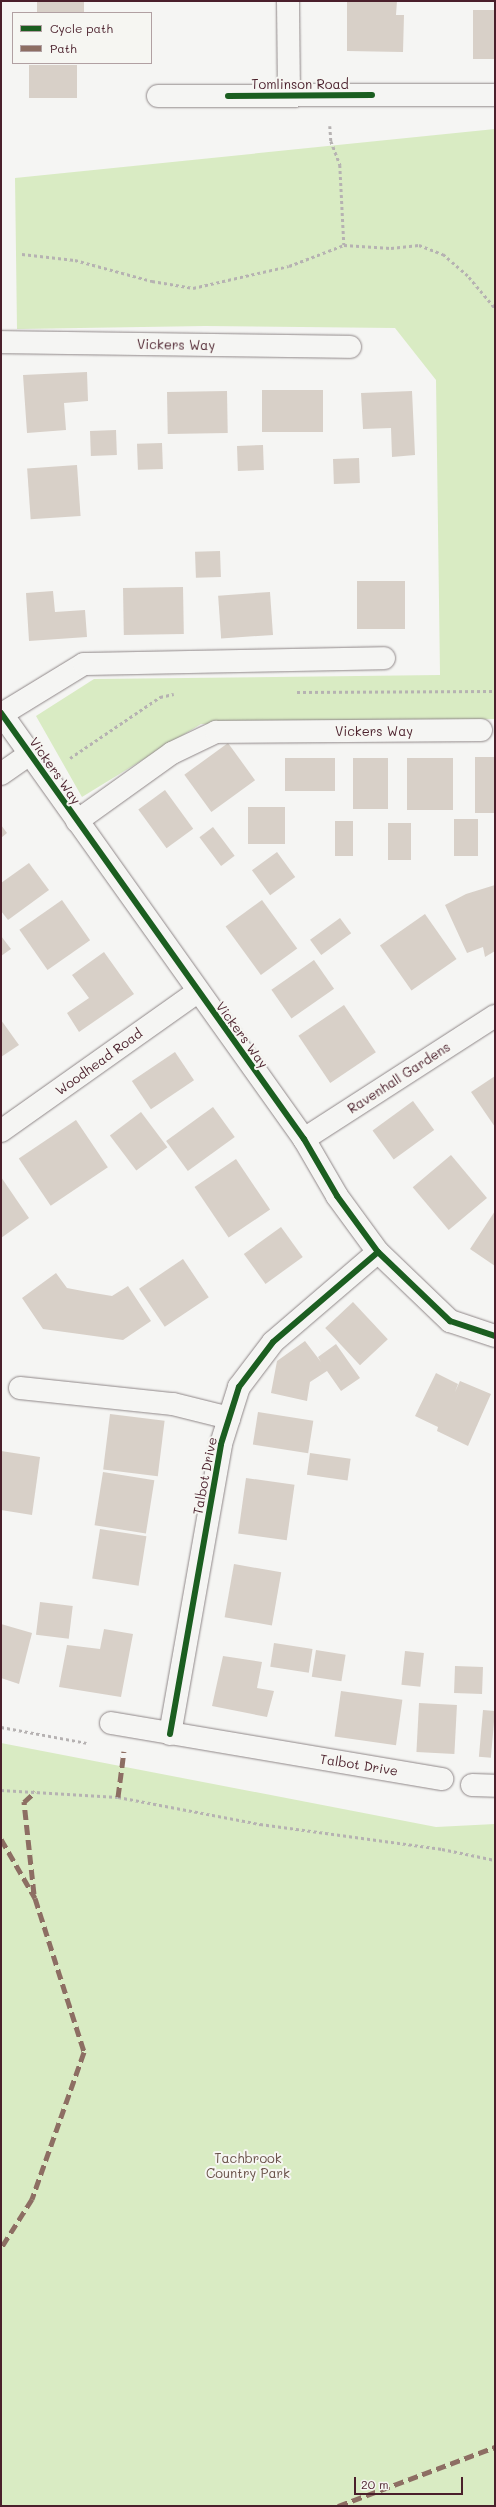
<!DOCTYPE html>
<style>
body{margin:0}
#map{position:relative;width:496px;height:2507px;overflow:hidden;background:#f5f5f3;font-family:Mali,sans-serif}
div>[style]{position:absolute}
.green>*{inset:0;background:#d9ebc3}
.building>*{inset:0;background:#d8d0c8;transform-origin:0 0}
.path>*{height:2.5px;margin-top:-1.25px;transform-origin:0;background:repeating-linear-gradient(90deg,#b6b2b2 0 3px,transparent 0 6px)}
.roads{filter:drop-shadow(0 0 1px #8f8788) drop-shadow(0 0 1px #8f8788)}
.minor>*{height:22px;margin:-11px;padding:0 11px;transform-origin:11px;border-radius:11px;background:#f5f5f3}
.quiet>*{height:5px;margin-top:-2.5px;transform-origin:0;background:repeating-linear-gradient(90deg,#8d6e63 0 10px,transparent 0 15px)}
.cycleway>*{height:6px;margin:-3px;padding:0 3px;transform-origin:3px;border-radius:3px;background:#1b5e20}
span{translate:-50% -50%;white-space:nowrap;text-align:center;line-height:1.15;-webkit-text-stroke:4px #f6f6f2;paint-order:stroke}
.street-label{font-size:13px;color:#4a1f2b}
.park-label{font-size:13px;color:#685047}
.frame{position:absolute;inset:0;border:2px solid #4a1f2b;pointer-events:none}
.legend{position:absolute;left:12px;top:12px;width:140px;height:52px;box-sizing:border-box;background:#f6f6f2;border:1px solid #b1a0a2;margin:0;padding:5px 7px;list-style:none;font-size:12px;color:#4a1f2b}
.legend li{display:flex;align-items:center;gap:8px;height:20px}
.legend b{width:20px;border:1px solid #b1a0a2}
.scale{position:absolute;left:354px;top:2477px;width:109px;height:18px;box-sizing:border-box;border:2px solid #4a1f2b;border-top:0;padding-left:5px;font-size:12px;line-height:14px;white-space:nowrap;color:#4a1f2b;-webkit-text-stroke:3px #f6f6f2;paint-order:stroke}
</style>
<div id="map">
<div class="green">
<div style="clip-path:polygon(495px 129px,495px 719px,201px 724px,82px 797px,36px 716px,94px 679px,440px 675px,436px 380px,395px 328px,205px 326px,17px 329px,15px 178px)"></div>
<div style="clip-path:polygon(1px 1743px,436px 1827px,495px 1824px,495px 2506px,1px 2506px)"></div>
</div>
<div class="building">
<div style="left:37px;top:1px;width:47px;height:12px"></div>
<div style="clip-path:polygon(347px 1px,397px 1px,396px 15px,404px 15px,403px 52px,347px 51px)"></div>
<div style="left:473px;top:10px;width:22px;height:49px"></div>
<div style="left:29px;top:65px;width:48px;height:33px"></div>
<div style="clip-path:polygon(87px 372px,88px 401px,64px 403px,66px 430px,27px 433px,23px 375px)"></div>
<div style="left:323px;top:390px;width:42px;height:61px;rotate:90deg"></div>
<div style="left:227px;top:391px;width:42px;height:60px;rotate:89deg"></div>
<div style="clip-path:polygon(412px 391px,415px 455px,392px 457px,391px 428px,363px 429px,361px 393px)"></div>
<div style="left:116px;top:430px;width:25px;height:26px;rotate:88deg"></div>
<div style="left:162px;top:443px;width:26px;height:25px;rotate:88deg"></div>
<div style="left:263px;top:445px;width:25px;height:26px;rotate:88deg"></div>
<div style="left:359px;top:458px;width:25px;height:26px;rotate:88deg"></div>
<div style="left:77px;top:465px;width:51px;height:50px;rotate:86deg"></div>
<div style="left:220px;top:551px;width:26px;height:25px;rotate:88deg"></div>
<div style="left:357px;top:581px;width:48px;height:48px"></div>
<div style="left:183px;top:587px;width:47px;height:60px;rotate:89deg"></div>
<div style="clip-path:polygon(53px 591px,55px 612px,85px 610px,87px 637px,29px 641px,26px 593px)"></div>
<div style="left:270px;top:592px;width:43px;height:52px;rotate:86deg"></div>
<div style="left:228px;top:743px;width:46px;height:54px;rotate:54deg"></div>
<div style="left:475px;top:757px;width:20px;height:56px"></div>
<div style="left:335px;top:758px;width:33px;height:50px;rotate:90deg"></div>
<div style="left:353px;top:758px;width:35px;height:51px"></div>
<div style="left:407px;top:758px;width:46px;height:52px"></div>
<div style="left:165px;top:790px;width:48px;height:33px;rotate:54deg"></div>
<div style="left:248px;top:807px;width:37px;height:37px"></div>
<div style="left:454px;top:819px;width:24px;height:37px"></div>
<div style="left:335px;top:821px;width:18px;height:35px"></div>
<div style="left:388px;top:823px;width:23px;height:37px"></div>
<div style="clip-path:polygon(1px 825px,7px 833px,1px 838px)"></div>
<div style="left:213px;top:827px;width:36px;height:17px;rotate:53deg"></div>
<div style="left:277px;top:852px;width:31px;height:31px;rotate:54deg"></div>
<div style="clip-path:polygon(29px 863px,49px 890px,8px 920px,1px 911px,1px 883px)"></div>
<div style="clip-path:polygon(495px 885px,495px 951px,485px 957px,483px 947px,467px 953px,445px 905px,466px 894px)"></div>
<div style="left:62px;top:900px;width:49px;height:52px;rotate:55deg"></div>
<div style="left:262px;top:900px;width:60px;height:45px;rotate:54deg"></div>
<div style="left:425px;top:914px;width:55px;height:55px;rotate:55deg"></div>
<div style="left:340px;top:918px;width:19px;height:37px;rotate:54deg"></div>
<div style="clip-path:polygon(1px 936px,11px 949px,1px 956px)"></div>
<div style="clip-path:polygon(104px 952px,134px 994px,79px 1032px,67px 1013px,89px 998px,72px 975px)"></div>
<div style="left:314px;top:960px;width:35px;height:52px;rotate:55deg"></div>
<div style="left:344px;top:1005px;width:57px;height:55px;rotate:56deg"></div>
<div style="clip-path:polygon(1px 1020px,19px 1045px,1px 1057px)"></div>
<div style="left:175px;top:1052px;width:34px;height:52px;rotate:56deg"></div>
<div style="clip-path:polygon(495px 1076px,495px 1127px,471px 1092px)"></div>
<div style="left:413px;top:1101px;width:36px;height:50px;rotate:54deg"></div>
<div style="left:213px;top:1107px;width:37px;height:58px;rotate:54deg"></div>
<div style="left:141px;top:1112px;width:44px;height:39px;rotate:53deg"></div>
<div style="left:76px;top:1120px;width:57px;height:69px;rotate:56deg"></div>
<div style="left:451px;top:1155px;width:56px;height:50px;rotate:50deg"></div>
<div style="left:236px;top:1159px;width:61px;height:50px;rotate:56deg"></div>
<div style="clip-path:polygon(1px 1177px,29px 1218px,1px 1238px)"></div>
<div style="clip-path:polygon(495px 1211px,495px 1266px,470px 1249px)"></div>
<div style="left:281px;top:1227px;width:37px;height:46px;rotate:54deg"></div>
<div style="left:183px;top:1259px;width:46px;height:53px;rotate:56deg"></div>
<div style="clip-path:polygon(56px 1273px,67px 1288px,88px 1292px,112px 1296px,128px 1286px,151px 1321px,123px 1340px,43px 1329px,22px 1298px)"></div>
<div style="left:353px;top:1302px;width:51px;height:38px;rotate:47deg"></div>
<div style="clip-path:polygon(305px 1341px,321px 1362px,318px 1357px,336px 1344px,360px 1378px,341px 1391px,327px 1371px,310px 1382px,307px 1401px,271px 1393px,277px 1361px)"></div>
<div style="clip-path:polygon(436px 1373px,458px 1384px,455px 1392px,460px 1381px,491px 1394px,468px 1446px,437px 1431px,438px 1427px,415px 1416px)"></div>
<div style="left:258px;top:1412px;width:56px;height:33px;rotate:9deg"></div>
<div style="left:110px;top:1414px;width:55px;height:56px;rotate:7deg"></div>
<div style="clip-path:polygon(1px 1451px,40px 1457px,32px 1515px,1px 1510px)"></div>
<div style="left:310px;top:1453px;width:41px;height:22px;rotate:8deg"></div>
<div style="left:103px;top:1472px;width:52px;height:54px;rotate:9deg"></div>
<div style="left:246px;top:1478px;width:49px;height:56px;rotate:8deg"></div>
<div style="left:100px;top:1529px;width:47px;height:50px;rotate:9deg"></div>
<div style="left:234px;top:1564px;width:48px;height:54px;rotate:10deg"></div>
<div style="left:40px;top:1602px;width:33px;height:33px;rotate:7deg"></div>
<div style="clip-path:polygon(1px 1624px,32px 1633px,19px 1684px,1px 1678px)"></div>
<div style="clip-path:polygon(104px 1629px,133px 1634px,121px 1697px,59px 1687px,67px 1645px,100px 1649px)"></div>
<div style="left:274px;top:1643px;width:39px;height:24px;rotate:9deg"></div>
<div style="left:316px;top:1650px;width:30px;height:27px;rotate:9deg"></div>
<div style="left:405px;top:1651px;width:19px;height:34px;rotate:6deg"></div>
<div style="clip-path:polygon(223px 1656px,262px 1662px,257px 1688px,274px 1691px,267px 1717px,212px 1706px)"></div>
<div style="left:455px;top:1666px;width:28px;height:27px;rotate:2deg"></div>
<div style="left:341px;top:1691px;width:62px;height:46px;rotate:8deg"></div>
<div style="left:419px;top:1703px;width:38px;height:49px;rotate:3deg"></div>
<div style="left:483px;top:1710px;width:12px;height:47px;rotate:5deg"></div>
</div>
<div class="path">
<div style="left:330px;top:126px;width:15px;rotate:86deg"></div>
<div style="left:331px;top:141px;width:26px;rotate:69deg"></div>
<div style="left:340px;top:165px;width:80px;rotate:87.1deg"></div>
<div style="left:22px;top:254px;width:53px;rotate:6.5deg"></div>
<div style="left:75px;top:260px;width:80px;rotate:15.3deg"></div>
<div style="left:152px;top:281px;width:42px;rotate:9.7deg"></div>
<div style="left:193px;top:288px;width:98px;rotate:-12.9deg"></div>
<div style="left:289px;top:266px;width:59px;rotate:-20.9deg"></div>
<div style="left:344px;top:245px;width:47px;rotate:3.7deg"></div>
<div style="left:391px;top:248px;width:28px;rotate:-6deg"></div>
<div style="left:419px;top:245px;width:26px;rotate:21deg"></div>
<div style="left:443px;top:254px;width:35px;rotate:41deg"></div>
<div style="left:469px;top:277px;width:40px;rotate:50deg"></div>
<div style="left:297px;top:692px;width:198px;rotate:-0.3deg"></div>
<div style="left:70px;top:758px;width:109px;rotate:-34.1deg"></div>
<div style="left:160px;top:697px;width:14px;rotate:-12deg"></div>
<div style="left:1px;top:1727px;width:87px;rotate:10.5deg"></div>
<div style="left:1px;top:1790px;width:117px;rotate:3.4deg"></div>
<div style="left:118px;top:1797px;width:145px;rotate:10.8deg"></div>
<div style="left:260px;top:1824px;width:184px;rotate:7.8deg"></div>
<div style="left:442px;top:1849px;width:54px;rotate:11.7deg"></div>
</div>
<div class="roads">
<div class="minor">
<div style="left:288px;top:1px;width:93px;rotate:89.4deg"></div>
<div style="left:158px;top:96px;width:337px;rotate:-0.2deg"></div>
<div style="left:1px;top:342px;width:349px;rotate:0.8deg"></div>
<div style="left:1px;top:713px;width:523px;rotate:54.58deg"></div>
<div style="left:304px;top:1139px;width:66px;rotate:59.9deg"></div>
<div style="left:337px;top:1196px;width:69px;rotate:53.8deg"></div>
<div style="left:378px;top:1252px;width:100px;rotate:43.8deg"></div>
<div style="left:450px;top:1321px;width:47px;rotate:18.4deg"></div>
<div style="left:2px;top:714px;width:96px;rotate:-31.4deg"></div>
<div style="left:84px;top:664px;width:300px;rotate:-1.1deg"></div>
<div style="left:1px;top:774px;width:35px;rotate:-35deg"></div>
<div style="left:77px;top:821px;width:117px;rotate:-35.6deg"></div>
<div style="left:172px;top:753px;width:49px;rotate:-25.5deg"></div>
<div style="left:216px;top:732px;width:265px;rotate:-0.4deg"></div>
<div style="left:1px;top:1131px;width:240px;rotate:-35.3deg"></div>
<div style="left:304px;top:1139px;width:227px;rotate:-32.8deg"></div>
<div style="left:20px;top:1388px;width:154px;rotate:6deg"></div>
<div style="left:173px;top:1404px;width:58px;rotate:14deg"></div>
<div style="left:111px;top:1723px;width:336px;rotate:9.6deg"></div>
<div style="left:170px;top:1734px;width:294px;rotate:-80deg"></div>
<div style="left:221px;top:1444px;width:60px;rotate:-72.5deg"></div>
<div style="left:239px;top:1387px;width:56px;rotate:-52.9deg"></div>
<div style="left:273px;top:1342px;width:138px;rotate:-40.6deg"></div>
<div style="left:472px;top:1785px;width:23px;rotate:2deg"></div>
</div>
</div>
<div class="quiet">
<div style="left:118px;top:1797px;width:46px;rotate:-82.6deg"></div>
<div style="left:1px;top:1839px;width:68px;rotate:60deg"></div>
<div style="left:35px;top:1898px;width:162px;rotate:72.3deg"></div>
<div style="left:84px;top:2052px;width:156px;rotate:109.5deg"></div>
<div style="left:32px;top:2199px;width:58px;rotate:122.3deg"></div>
<div style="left:34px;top:1894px;width:93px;rotate:-96.2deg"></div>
<div style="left:24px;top:1802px;width:15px;rotate:-42deg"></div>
<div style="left:338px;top:2506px;width:168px;rotate:-20.6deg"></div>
</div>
<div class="cycleway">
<div style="left:228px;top:96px;width:144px;rotate:-0.4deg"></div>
<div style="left:1px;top:713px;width:523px;rotate:54.58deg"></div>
<div style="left:304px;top:1139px;width:66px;rotate:59.9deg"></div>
<div style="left:337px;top:1196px;width:69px;rotate:53.8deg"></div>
<div style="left:378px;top:1252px;width:100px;rotate:43.8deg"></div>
<div style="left:450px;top:1321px;width:47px;rotate:18.4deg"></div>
<div style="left:170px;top:1734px;width:294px;rotate:-80deg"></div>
<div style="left:221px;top:1444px;width:60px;rotate:-72.5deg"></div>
<div style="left:239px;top:1387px;width:56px;rotate:-52.9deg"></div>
<div style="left:273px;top:1342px;width:138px;rotate:-40.6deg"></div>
</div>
<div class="street-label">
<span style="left:300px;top:84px">Tomlinson Road</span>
<span style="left:176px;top:345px;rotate:1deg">Vickers Way</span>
<span style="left:374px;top:731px">Vickers Way</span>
<span style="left:55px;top:771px;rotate:55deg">Vickers Way</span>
<span style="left:242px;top:1035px;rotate:54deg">Vickers Way</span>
<span style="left:99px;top:1062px;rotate:-36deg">Woodhead Road</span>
<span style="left:399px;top:1078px;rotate:-33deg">Ravenhall Gardens</span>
<span style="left:205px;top:1476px;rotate:-79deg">Talbot Drive</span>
<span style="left:359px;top:1765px;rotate:9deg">Talbot Drive</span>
</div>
<div class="park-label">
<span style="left:248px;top:2166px">Tachbrook<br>Country Park</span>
</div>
<div class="frame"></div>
<ul class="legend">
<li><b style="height:5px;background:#1b5e20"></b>Cycle path</li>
<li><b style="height:5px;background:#8d6e63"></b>Path</li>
</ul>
<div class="scale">20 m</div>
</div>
